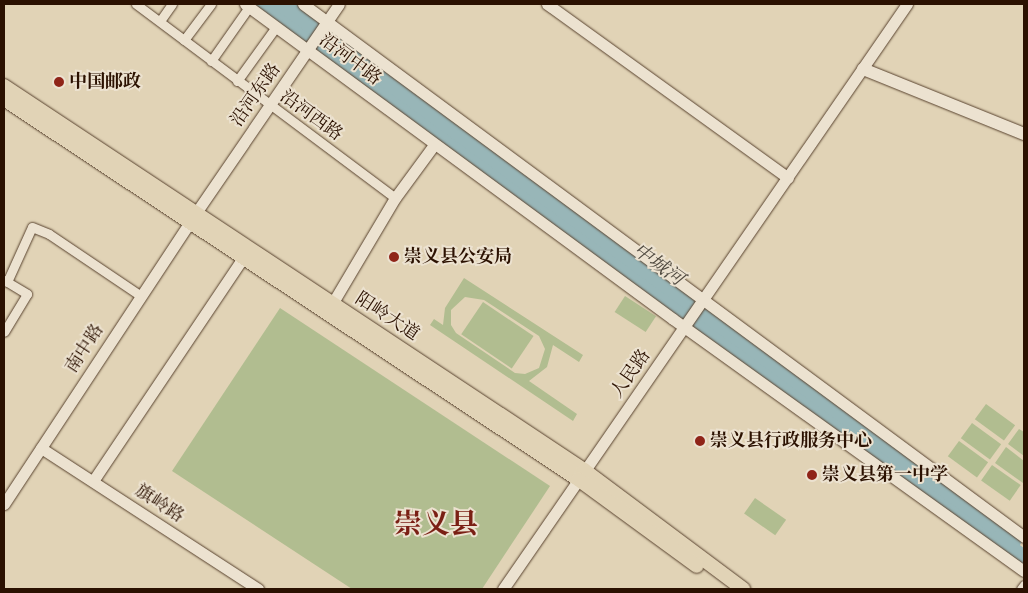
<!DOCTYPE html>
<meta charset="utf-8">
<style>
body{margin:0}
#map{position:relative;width:1028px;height:593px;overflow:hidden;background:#e1d3b6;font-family:"IM FELL DW Pica","Noto Serif SC",serif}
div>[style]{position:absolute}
.green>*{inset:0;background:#b1bd90;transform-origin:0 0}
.river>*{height:16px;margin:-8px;padding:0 8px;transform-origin:8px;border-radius:8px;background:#98b6b8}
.roads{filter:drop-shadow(0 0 1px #58422e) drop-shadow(0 0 1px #58422e)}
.minor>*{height:9px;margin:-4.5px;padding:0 4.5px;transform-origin:4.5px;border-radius:4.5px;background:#ece2d0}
.tertiary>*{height:11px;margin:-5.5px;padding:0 5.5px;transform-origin:5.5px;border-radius:5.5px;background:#ece2d0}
.secondary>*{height:12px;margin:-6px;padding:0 6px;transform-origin:6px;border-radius:6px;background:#ece2d0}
.primary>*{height:14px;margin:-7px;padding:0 7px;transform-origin:7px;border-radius:7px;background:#e1d3b6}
.dots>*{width:14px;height:14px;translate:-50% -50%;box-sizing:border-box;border:2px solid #ece2d0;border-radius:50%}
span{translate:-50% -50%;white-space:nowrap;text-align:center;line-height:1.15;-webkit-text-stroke:4px #ece2d0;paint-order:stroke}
.street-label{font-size:18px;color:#2b1101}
.poi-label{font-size:18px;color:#2b1101;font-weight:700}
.left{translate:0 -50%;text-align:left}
.water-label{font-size:19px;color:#514b41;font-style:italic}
.town-label{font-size:28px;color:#7a1f14;font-weight:700}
.frame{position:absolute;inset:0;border:5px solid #2b1101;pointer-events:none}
</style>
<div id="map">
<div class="green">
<div style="clip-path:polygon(evenodd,464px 278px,583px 355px,579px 362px,553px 345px,547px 367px,529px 381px,577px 414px,573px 421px,430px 325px,434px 319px,443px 325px,445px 308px,464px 278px,465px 297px,484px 300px,539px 336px,545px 349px,539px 368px,525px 374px,515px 373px,456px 333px,451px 325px,451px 310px,465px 297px)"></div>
<div style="left:625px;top:296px;width:37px;height:19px;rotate:33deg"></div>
<div style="left:483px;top:302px;width:61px;height:39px;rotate:34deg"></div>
<div style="clip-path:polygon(280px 308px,550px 486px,482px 589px,352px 589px,172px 471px)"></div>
<div style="left:986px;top:404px;width:36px;height:19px;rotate:36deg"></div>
<div style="left:972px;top:423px;width:36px;height:19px;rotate:36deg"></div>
<div style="clip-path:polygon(1019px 429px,1024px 432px,1024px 456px,1008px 444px)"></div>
<div style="left:959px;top:441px;width:36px;height:19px;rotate:36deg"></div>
<div style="clip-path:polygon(1006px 447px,1024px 461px,1023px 483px,995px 463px)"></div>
<div style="left:992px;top:465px;width:35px;height:19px;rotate:35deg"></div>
<div style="left:755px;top:498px;width:38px;height:19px;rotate:35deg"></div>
</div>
<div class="river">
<div style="left:260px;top:4px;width:923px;rotate:36.27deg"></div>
<div style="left:282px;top:4px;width:907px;rotate:36.21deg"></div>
<div style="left:998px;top:539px;width:32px;rotate:36deg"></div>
</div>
<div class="roads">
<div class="minor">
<div style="left:136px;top:4px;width:324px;rotate:36.8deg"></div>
<div style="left:160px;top:21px;width:21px;rotate:-55deg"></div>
<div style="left:184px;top:40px;width:45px;rotate:-53.1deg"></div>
<div style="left:211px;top:61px;width:66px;rotate:-54.9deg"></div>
<div style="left:237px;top:81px;width:67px;rotate:-54.2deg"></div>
<div style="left:4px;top:280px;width:27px;rotate:31deg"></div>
<div style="left:27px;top:294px;width:44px;rotate:121.2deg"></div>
<div style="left:7px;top:282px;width:60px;rotate:-65.6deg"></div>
<div style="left:32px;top:227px;width:18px;rotate:22deg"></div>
<div style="left:49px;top:234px;width:111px;rotate:34deg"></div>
<div style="left:1021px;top:589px;width:5px;rotate:-53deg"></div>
</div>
<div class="tertiary">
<div style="left:245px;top:4px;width:531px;rotate:36.35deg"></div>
<div style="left:673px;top:319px;width:432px;rotate:35.7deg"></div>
<div style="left:303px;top:4px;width:897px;rotate:36.47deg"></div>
<div style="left:547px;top:4px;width:297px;rotate:35.8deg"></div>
<div style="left:332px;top:304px;width:123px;rotate:-59.3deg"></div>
<div style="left:395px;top:198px;width:66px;rotate:-53.7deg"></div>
<div style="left:41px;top:448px;width:259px;rotate:33deg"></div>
<div style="left:93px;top:481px;width:269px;rotate:-56.1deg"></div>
<div style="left:4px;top:504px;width:336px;rotate:-56.6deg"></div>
<div style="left:189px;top:223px;width:265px;rotate:-55.6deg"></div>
<div style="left:503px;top:589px;width:711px;rotate:-55.37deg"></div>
</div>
<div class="secondary">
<div style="left:863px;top:69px;width:174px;rotate:22deg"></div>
</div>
<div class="primary">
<div style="left:4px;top:86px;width:696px;rotate:33.51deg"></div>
<div style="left:584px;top:470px;width:199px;rotate:36.8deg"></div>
<div style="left:4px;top:99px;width:688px;rotate:33.51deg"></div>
<div style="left:578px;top:479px;width:147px;rotate:36.2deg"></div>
</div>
</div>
<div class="dots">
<div style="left:59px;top:82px;background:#8f2418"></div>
<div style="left:394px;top:257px;background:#8f2418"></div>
<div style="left:700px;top:441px;background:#8f2418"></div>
<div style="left:812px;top:475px;background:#8f2418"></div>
</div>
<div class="street-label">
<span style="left:350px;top:60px;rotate:37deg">沿河中路</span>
<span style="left:256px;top:95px;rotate:-55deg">沿河东路</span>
<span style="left:311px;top:116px;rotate:36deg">沿河西路</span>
<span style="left:387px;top:317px;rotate:33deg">阳岭大道</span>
<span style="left:85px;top:349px;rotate:-57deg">南中路</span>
<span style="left:631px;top:374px;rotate:-55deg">人民路</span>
<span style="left:159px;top:504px;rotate:33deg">旗岭路</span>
</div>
<div class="poi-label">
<span class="left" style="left:69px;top:82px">中国邮政</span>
<span class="left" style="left:404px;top:257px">崇义县公安局</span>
<span class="left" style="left:710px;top:441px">崇义县行政服务中心</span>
<span class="left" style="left:822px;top:475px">崇义县第一中学</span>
</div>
<div class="water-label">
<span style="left:658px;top:265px;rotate:36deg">中城河</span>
</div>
<div class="town-label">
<span style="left:436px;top:525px">崇义县</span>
</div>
<div class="frame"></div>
</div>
